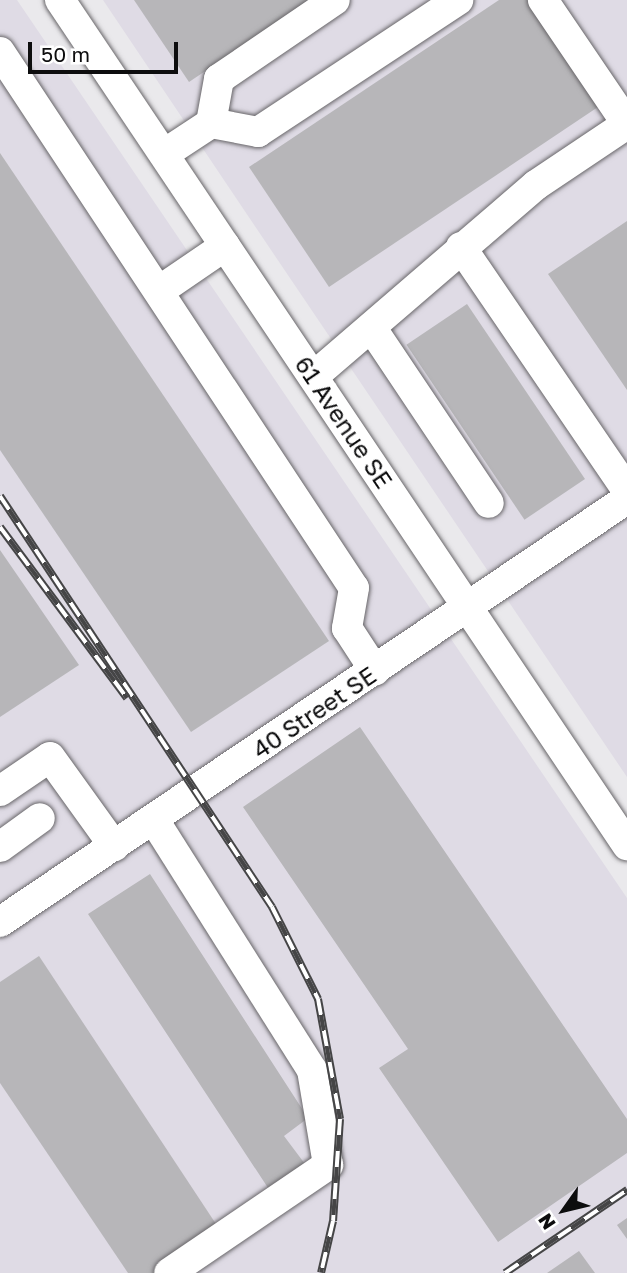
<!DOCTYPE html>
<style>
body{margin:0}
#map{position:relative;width:627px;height:1273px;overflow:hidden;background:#eae9ec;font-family:"Golos Text",sans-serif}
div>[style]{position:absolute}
.built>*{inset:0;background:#dfdbe5}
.building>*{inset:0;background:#b7b6b9;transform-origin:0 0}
.roads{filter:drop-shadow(0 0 2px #686669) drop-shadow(0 0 2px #686669)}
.minor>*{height:30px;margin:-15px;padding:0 15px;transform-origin:15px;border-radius:15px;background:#fff}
.rail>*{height:8px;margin-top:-4px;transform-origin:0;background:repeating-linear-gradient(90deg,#fff 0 16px,#454546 0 32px);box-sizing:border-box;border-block:2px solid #454546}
span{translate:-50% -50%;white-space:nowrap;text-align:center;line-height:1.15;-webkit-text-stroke:7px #fff;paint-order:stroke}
.street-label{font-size:24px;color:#0d0d0e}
.north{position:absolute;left:529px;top:1175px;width:70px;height:70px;-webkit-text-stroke:5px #fff;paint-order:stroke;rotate:236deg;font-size:19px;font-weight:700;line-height:28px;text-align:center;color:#0d0d0e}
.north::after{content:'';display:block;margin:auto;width:24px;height:32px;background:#0d0d0e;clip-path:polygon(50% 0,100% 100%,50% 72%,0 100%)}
.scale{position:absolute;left:28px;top:42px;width:150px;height:32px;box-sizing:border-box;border:4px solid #0d0d0e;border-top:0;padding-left:9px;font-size:21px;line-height:24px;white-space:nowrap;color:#0d0d0e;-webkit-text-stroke:5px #fff;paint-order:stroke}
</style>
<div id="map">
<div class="built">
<div style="clip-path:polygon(0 0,17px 0,627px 898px,627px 1273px,0 1273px)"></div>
<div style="clip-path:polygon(103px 0,627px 0,627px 777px,271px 250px)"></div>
</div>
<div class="building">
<div style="clip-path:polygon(134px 0,311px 0,189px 82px)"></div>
<div style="clip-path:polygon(499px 0,530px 0,601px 105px,329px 287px,249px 167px)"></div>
<div style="clip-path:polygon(0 153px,329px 641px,191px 732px,0 450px)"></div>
<div style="clip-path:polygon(627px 221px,627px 390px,548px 274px)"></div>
<div style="left:467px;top:304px;width:211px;height:73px;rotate:56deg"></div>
<div style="clip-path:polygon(0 550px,79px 665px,0 717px)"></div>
<div style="clip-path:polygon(360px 727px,627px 1119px,627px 1153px,498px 1242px,379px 1068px,408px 1049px,243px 807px)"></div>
<div style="clip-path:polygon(150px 874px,308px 1118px,284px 1136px,308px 1168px,272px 1194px,88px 914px)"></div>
<div style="clip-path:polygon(39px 956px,218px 1227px,154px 1273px,128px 1273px,0 1083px,0 982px)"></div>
<div style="clip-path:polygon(627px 1218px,627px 1239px,617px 1225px)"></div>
<div style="clip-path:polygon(579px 1251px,595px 1273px,547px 1273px)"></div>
</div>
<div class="roads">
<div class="minor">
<div style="left:60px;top:0;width:1018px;rotate:56.14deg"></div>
<div style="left:0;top:52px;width:642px;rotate:56.56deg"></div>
<div style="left:354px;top:588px;width:41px;rotate:99.9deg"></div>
<div style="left:347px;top:628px;width:51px;rotate:56.9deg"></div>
<div style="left:211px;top:123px;width:45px;rotate:-79.7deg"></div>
<div style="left:219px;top:79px;width:140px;rotate:-34.3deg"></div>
<div style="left:164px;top:154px;width:56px;rotate:-33.4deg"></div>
<div style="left:211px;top:123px;width:48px;rotate:10.8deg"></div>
<div style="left:258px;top:132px;width:240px;rotate:-33.4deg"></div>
<div style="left:461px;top:247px;width:294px;rotate:55.7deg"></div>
<div style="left:159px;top:291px;width:80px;rotate:-34.3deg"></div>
<div style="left:373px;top:330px;width:208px;rotate:56.2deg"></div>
<div style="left:314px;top:376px;width:293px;rotate:-40.7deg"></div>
<div style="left:536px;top:185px;width:110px;rotate:-33.8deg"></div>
<div style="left:627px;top:124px;width:150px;rotate:-124.1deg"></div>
<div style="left:0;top:791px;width:60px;rotate:-34.2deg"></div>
<div style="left:50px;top:757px;width:110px;rotate:54.3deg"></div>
<div style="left:154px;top:820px;width:296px;rotate:57.7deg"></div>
<div style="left:312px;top:1070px;width:96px;rotate:80.4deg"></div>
<div style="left:328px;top:1165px;width:192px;rotate:145.8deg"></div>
<div style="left:0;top:847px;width:49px;rotate:-35.9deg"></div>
<div style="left:0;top:922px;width:756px;rotate:-34.01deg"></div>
</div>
</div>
<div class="rail">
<div style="left:0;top:496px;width:493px;rotate:56.5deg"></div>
<div style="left:272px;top:907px;width:103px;rotate:63.4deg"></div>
<div style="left:318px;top:999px;width:122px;rotate:79.6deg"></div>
<div style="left:340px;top:1119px;width:102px;rotate:93.9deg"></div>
<div style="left:333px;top:1221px;width:53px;rotate:103deg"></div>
<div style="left:0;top:527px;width:213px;rotate:53.4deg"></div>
<div style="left:505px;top:1273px;width:148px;rotate:-34.2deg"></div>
</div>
<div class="street-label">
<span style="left:344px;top:422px;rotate:56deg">61 Avenue SE</span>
<span style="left:314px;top:712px;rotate:-34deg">40 Street SE</span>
</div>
<div class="north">N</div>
<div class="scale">50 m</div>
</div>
